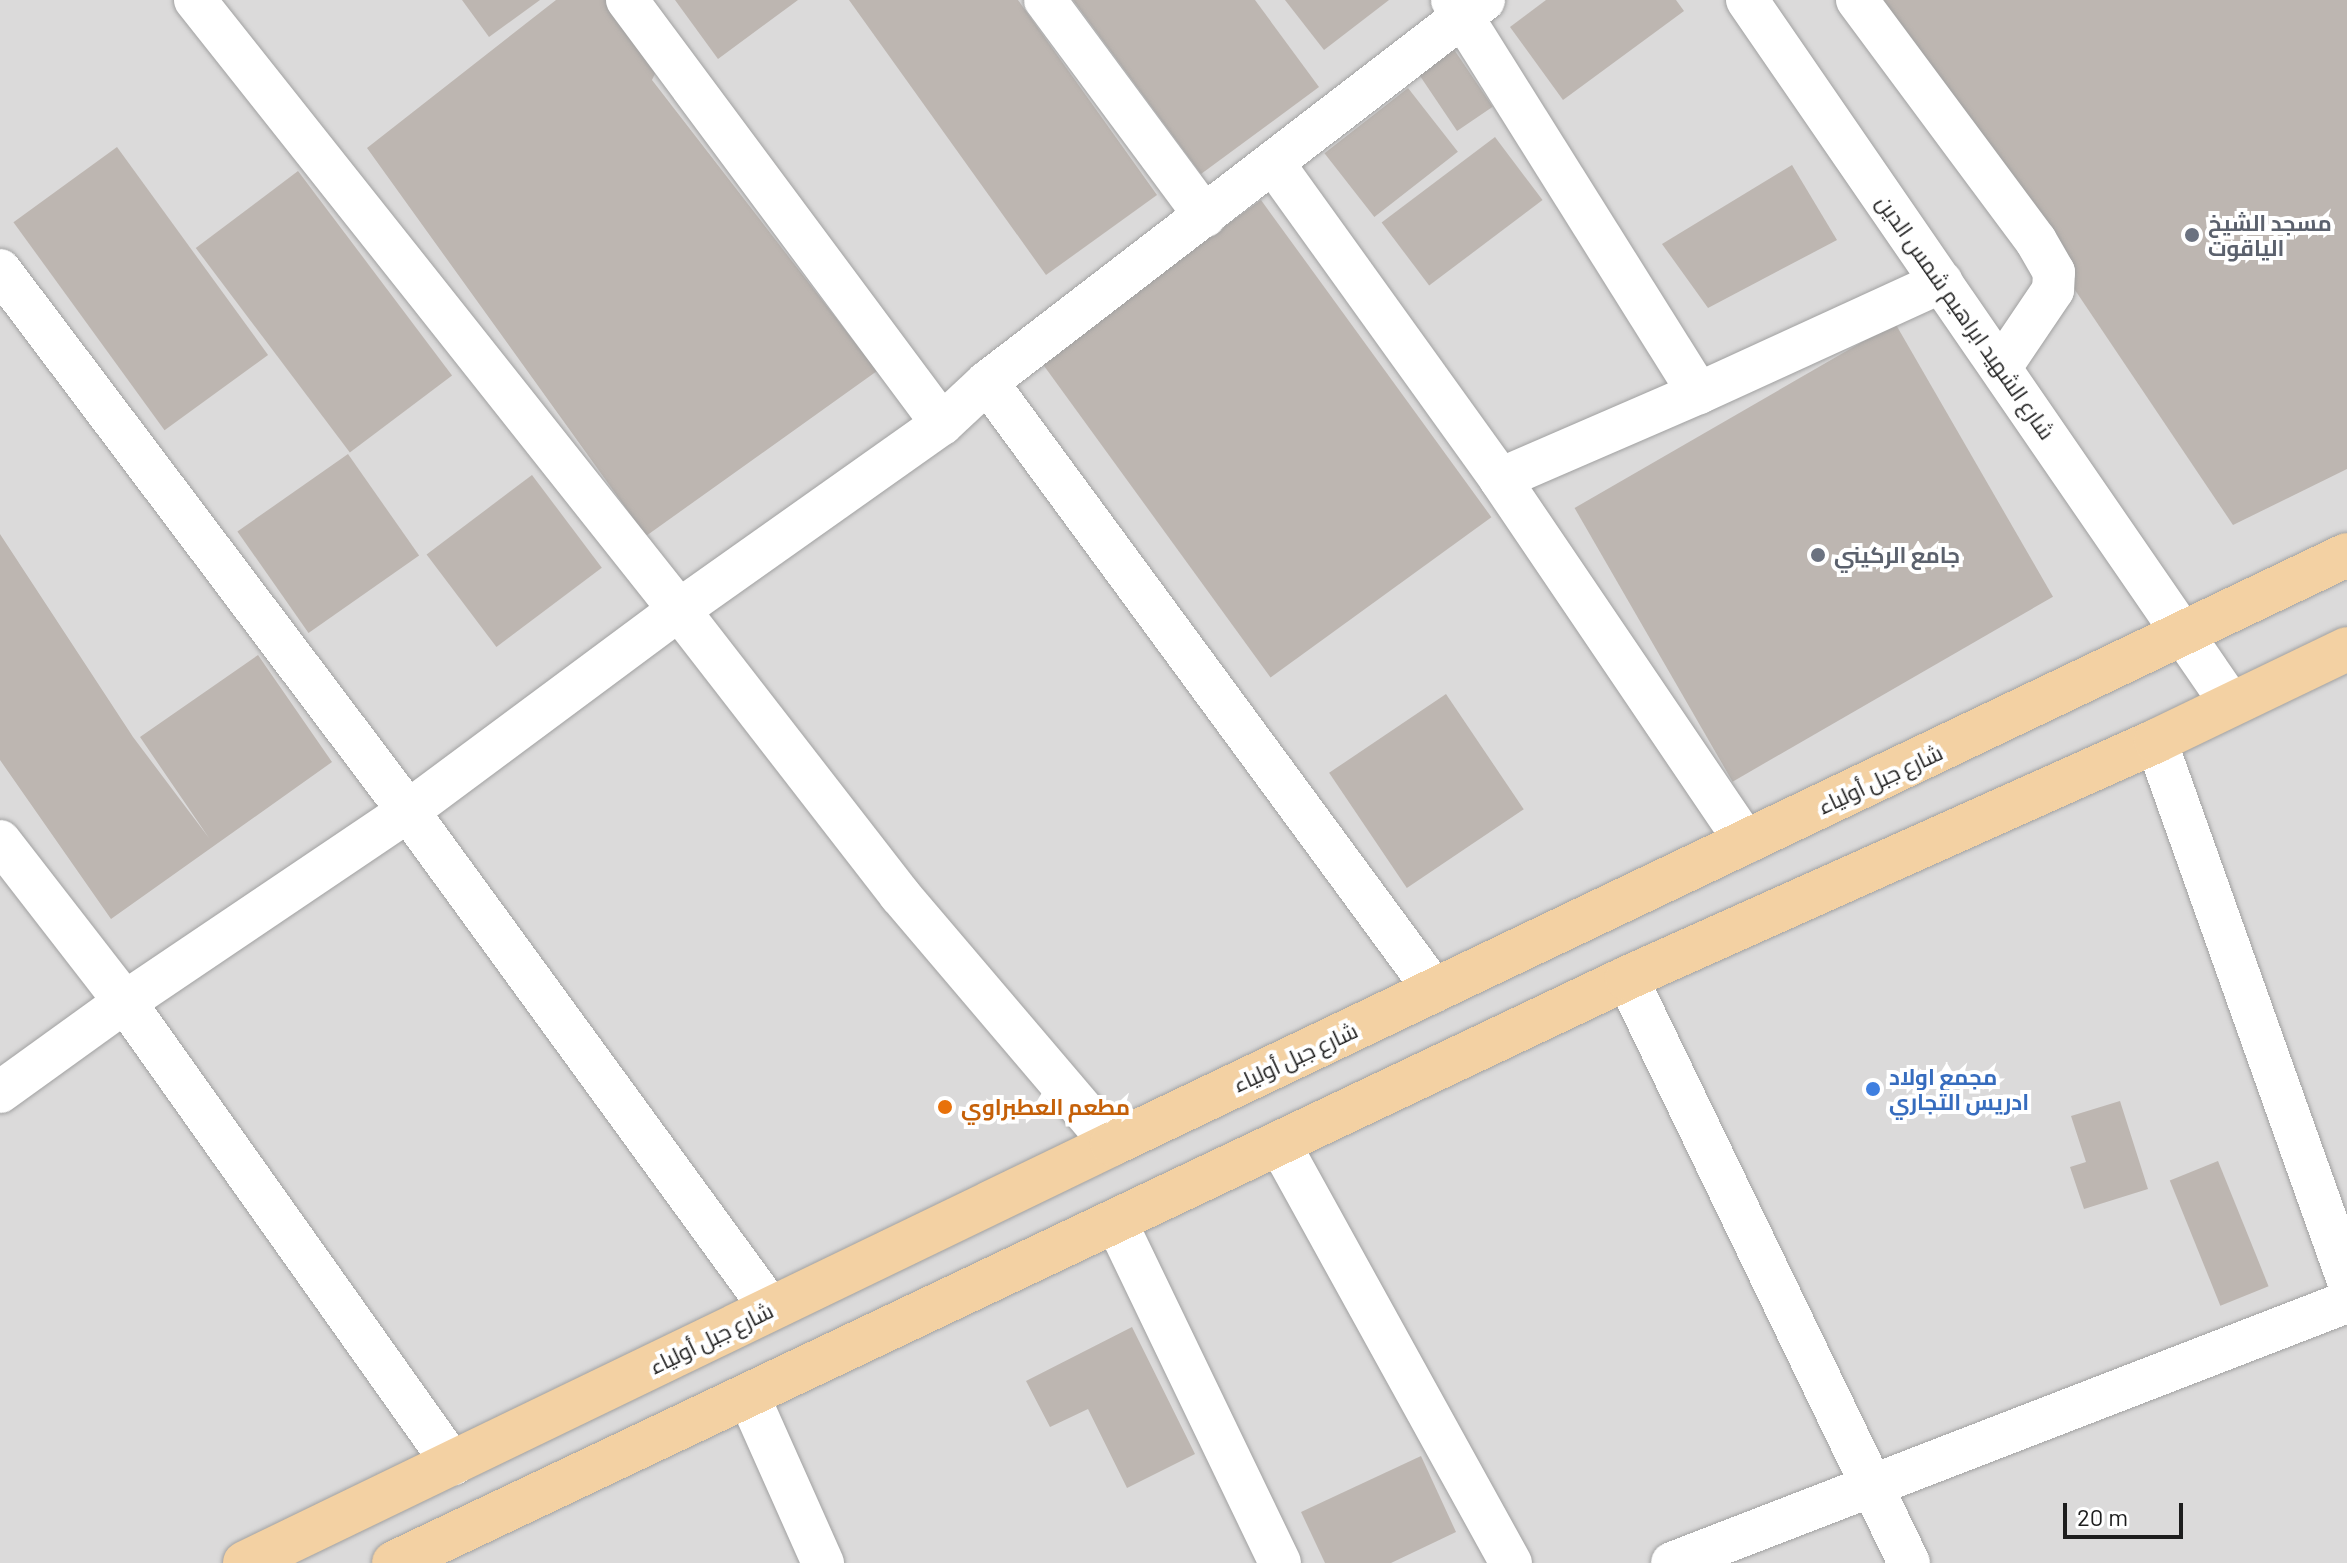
<!DOCTYPE html>
<meta charset="utf-8">
<style>
body{margin:0}
#map{position:relative;width:2347px;height:1563px;overflow:hidden;background:#edeae4;font-family:Barlow,Cairo,sans-serif}
div>[style]{position:absolute}
.residential>*{inset:0;background:#dbdada;transform-origin:0 0}
.building>*{inset:0;background:#bdb6b1;transform-origin:0 0}
.roads{filter:drop-shadow(0 0 2px #a1a1a1) drop-shadow(0 0 2px #a1a1a1)}
.minor>*{height:42px;margin:-21px;padding:0 21px;transform-origin:21px;border-radius:21px;background:#fff}
.primary>*{height:44px;margin:-22px;padding:0 22px;transform-origin:22px;border-radius:22px;background:#f3d1a3}
.dots>*{width:22px;height:22px;translate:-50% -50%;box-sizing:border-box;border:4px solid #fff;border-radius:50%}
span{translate:-50% -50%;white-space:nowrap;text-align:center;line-height:1.15;-webkit-text-stroke:8px #fff;paint-order:stroke}
.worship-label{font-size:22px;color:#5b616d;font-weight:700}
.left{translate:0 -50%;text-align:left}
.street-label{font-size:22px;color:#1d1d1d}
.shop-label{font-size:22px;color:#366cbe;font-weight:700}
.food-label{font-size:22px;color:#c56008;font-weight:700}
.scale{position:absolute;left:2063px;top:1503px;width:120px;height:36px;box-sizing:border-box;border:4px solid #1d1d1d;border-top:0;padding-left:10px;font-size:24px;line-height:28px;white-space:nowrap;color:#1d1d1d;-webkit-text-stroke:6px #fff;paint-order:stroke}
</style>
<div id="map">
<div class="residential">
<div style="left:0;top:0;width:2347px;height:1563px"></div>
</div>
<div class="building">
<div style="clip-path:polygon(462px 0,540px 0,489px 37px)"></div>
<div style="clip-path:polygon(556px 0,613px 0,661px 61px,652px 80px,877px 371px,646px 536px,367px 148px)"></div>
<div style="clip-path:polygon(675px 0,798px 0,718px 59px)"></div>
<div style="clip-path:polygon(849px 0,1018px 0,1157px 195px,1046px 275px)"></div>
<div style="clip-path:polygon(1073px 0,1255px 0,1319px 87px,1201px 174px)"></div>
<div style="clip-path:polygon(1285px 0,1389px 0,1324px 50px)"></div>
<div style="clip-path:polygon(1546px 0,1676px 0,1684px 11px,1563px 100px,1510px 27px)"></div>
<div style="clip-path:polygon(1880px 0,2347px 0,2347px 469px,2233px 525px)"></div>
<div style="left:1453px;top:48px;width:71px;height:43px;rotate:56deg"></div>
<div style="left:1408px;top:88px;width:81px;height:106px;rotate:52deg"></div>
<div style="left:1495px;top:137px;width:79px;height:142px;rotate:53deg"></div>
<div style="left:117px;top:147px;width:257px;height:128px;rotate:54deg"></div>
<div style="clip-path:polygon(1792px 165px,1837px 240px,1708px 308px,1662px 244px)"></div>
<div style="left:298px;top:171px;width:256px;height:128px;rotate:53deg"></div>
<div style="left:1261px;top:200px;width:392px;height:273px;rotate:54deg"></div>
<div style="left:1895px;top:323px;width:316px;height:370px;rotate:60deg"></div>
<div style="left:348px;top:454px;width:124px;height:135px;rotate:55deg"></div>
<div style="left:532px;top:475px;width:116px;height:132px;rotate:53deg"></div>
<div style="clip-path:polygon(0 534px,133px 737px,209px 838px,140px 737px,258px 655px,332px 762px,111px 919px,0 760px)"></div>
<div style="left:1446px;top:694px;width:139px;height:141px;rotate:56deg"></div>
<div style="clip-path:polygon(2120px 1101px,2148px 1189px,2084px 1209px,2070px 1167px,2086px 1162px,2071px 1116px)"></div>
<div style="left:2218px;top:1161px;width:135px;height:52px;rotate:68deg"></div>
<div style="clip-path:polygon(1132px 1327px,1195px 1454px,1127px 1488px,1088px 1409px,1050px 1427px,1026px 1381px)"></div>
<div style="clip-path:polygon(1421px 1456px,1456px 1532px,1391px 1563px,1325px 1563px,1301px 1512px)"></div>
</div>
<div class="roads">
<div class="minor">
<div style="left:195px;top:0;width:779px;rotate:51.57deg"></div>
<div style="left:679px;top:610px;width:361px;rotate:52.2deg"></div>
<div style="left:900px;top:895px;width:327px;rotate:49.6deg"></div>
<div style="left:627px;top:0;width:528px;rotate:53.39deg"></div>
<div style="left:1045px;top:0;width:269px;rotate:53.5deg"></div>
<div style="left:1452px;top:0;width:464px;rotate:57.9deg"></div>
<div style="left:1747px;top:0;width:854px;rotate:55.49deg"></div>
<div style="left:1857px;top:0;width:300px;rotate:53.4deg"></div>
<div style="left:2036px;top:241px;width:36px;rotate:60deg"></div>
<div style="left:2054px;top:272px;width:18px;rotate:93deg"></div>
<div style="left:2053px;top:290px;width:93px;rotate:124deg"></div>
<div style="left:1274px;top:164px;width:388px;rotate:54.3deg"></div>
<div style="left:1500px;top:479px;width:439px;rotate:55.9deg"></div>
<div style="left:0;top:270px;width:678px;rotate:52.98deg"></div>
<div style="left:408px;top:811px;width:616px;rotate:53.91deg"></div>
<div style="left:987px;top:382px;width:756px;rotate:53.66deg"></div>
<div style="left:1500px;top:479px;width:217px;rotate:-23.4deg"></div>
<div style="left:1699px;top:393px;width:267px;rotate:-24.6deg"></div>
<div style="left:2156px;top:741px;width:570px;rotate:70.42deg"></div>
<div style="left:0;top:841px;width:204px;rotate:52.2deg"></div>
<div style="left:125px;top:1002px;width:567px;rotate:54.63deg"></div>
<div style="left:1627px;top:978px;width:649px;rotate:64.26deg"></div>
<div style="left:0;top:1092px;width:154px;rotate:-35.8deg"></div>
<div style="left:125px;top:1002px;width:341px;rotate:-34deg"></div>
<div style="left:408px;top:811px;width:337px;rotate:-36.6deg"></div>
<div style="left:679px;top:610px;width:322px;rotate:-35.3deg"></div>
<div style="left:942px;top:424px;width:62px;rotate:-43deg"></div>
<div style="left:987px;top:382px;width:627px;rotate:-37.55deg"></div>
<div style="left:1279px;top:1143px;width:480px;rotate:61.1deg"></div>
<div style="left:1116px;top:1222px;width:378px;rotate:64.3deg"></div>
<div style="left:749px;top:1397px;width:182px;rotate:66deg"></div>
<div style="left:1672px;top:1563px;width:724px;rotate:-21.14deg"></div>
</div>
<div class="primary">
<div style="left:245px;top:1563px;width:963px;rotate:-25.79deg"></div>
<div style="left:1112px;top:1144px;width:1368px;rotate:-25.5deg"></div>
<div style="left:394px;top:1563px;width:1365px;rotate:-25.38deg"></div>
<div style="left:1627px;top:978px;width:580px;rotate:-24.13deg"></div>
<div style="left:2156px;top:741px;width:212px;rotate:-25.7deg"></div>
</div>
</div>
<div class="dots">
<div style="left:2192px;top:235px;background:#6b7280"></div>
<div style="left:1818px;top:555px;background:#6b7280"></div>
<div style="left:1873px;top:1089px;background:#3f7fe0"></div>
<div style="left:945px;top:1107px;background:#e8710a"></div>
</div>
<div class="worship-label">
<span class="left" style="left:2208px;top:235px">مسجد الشيخ<br>الياقوت</span>
<span class="left" style="left:1834px;top:555px">جامع الركيني</span>
</div>
<div class="street-label">
<span style="left:1966px;top:317px;rotate:55deg">شارع الشهيد ابراهيم شمس الدين</span>
<span style="left:1880px;top:779px;rotate:-25deg">شارع جبل أولياء</span>
<span style="left:1295px;top:1057px;rotate:-25deg">شارع جبل أولياء</span>
<span style="left:711px;top:1338px;rotate:-26deg">شارع جبل أولياء</span>
</div>
<div class="shop-label">
<span class="left" style="left:1889px;top:1089px">مجمع اولاد<br>ادريس التجاري</span>
</div>
<div class="food-label">
<span class="left" style="left:961px;top:1107px">مطعم العطبراوي</span>
</div>
<div class="scale">20 m</div>
</div>
